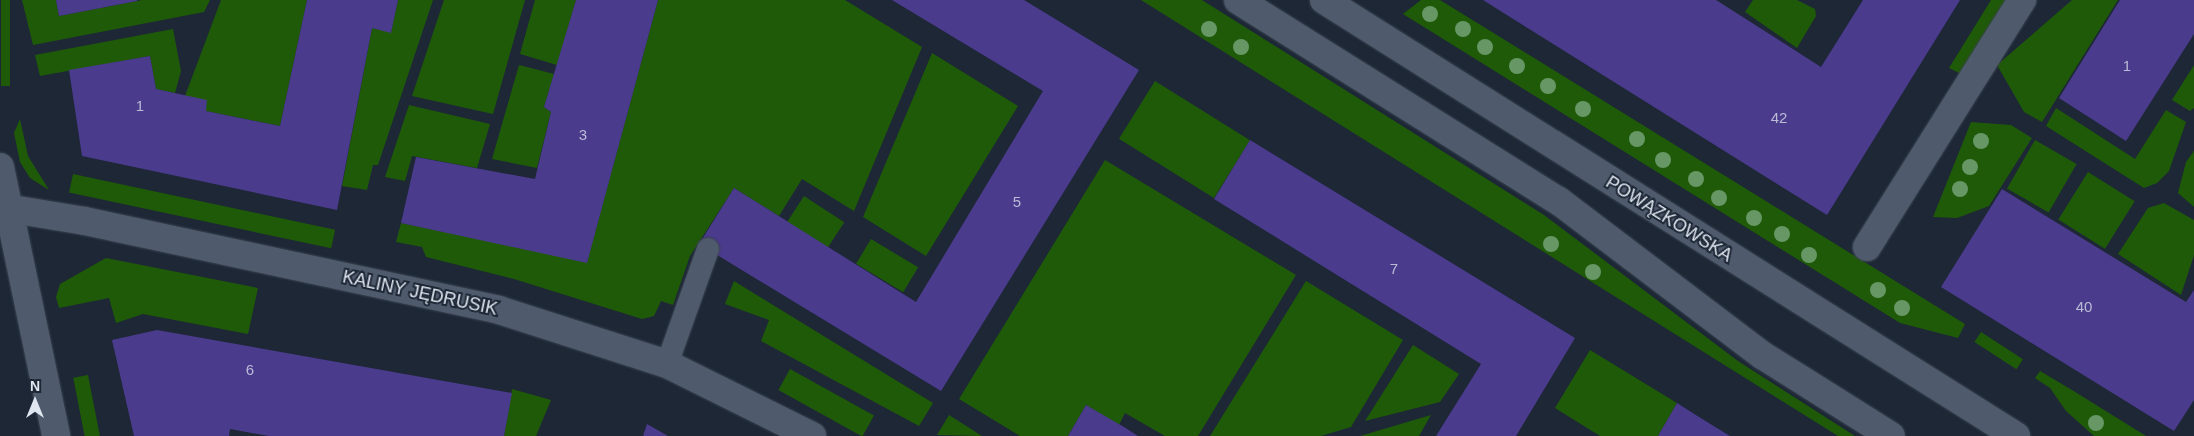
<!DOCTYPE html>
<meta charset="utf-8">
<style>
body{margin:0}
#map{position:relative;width:2194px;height:436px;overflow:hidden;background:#1d2736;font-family:Helvetica,sans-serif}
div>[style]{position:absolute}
.green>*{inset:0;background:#1f5a08;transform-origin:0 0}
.building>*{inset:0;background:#4b3b8c}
.roads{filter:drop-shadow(0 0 1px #3b4350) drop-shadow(0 0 1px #3b4350)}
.service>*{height:22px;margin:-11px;padding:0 11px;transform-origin:11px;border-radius:11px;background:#4f5b6c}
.pedestrian>*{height:28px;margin:-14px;padding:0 14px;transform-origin:14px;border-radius:14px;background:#4f5b6c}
.minor>*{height:28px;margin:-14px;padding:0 14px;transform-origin:14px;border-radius:14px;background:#4f5b6c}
.secondary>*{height:28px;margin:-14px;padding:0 14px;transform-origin:14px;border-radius:14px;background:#4f5b6c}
.trees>*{width:16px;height:16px;margin:-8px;border-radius:50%;background:#669765}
span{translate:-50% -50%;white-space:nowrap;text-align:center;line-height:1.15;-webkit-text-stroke:4px #1d2736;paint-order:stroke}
.number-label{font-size:15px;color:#babbd7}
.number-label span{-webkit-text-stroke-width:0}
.street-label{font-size:18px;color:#dfe6f0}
.north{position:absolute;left:10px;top:376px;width:50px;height:50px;-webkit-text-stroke:4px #1d2736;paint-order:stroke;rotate:0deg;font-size:14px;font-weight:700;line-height:20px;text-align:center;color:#dfe6f0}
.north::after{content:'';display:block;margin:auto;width:18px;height:22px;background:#dfe6f0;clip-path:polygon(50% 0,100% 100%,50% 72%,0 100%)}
</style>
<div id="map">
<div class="green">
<div style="left:1px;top:0;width:9px;height:86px"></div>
<div style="clip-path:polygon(22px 0,56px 0,59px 16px,142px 0,210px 0,204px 12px,33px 45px)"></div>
<div style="clip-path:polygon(221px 0,307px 0,280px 126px,206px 111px,185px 96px)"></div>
<div style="clip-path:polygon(398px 0,433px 0,378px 165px,373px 165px,367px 190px,342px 186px,372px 28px,391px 32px)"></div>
<div style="clip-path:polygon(444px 0,525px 0,493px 114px,412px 96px)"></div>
<div style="clip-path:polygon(535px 0,576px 0,557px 65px,520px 54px)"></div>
<div style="clip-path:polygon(658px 0,845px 0,922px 47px,854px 211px,802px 179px,779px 216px,734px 188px,690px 256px,673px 305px,661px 301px,654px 316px,642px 319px,514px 279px,426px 257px,422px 247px,396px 242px,401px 223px,587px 262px)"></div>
<div style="clip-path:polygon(1141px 0,1202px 0,1544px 215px,1738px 361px,1855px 436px,1838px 436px)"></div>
<div style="clip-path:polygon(1421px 0,1440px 0,1965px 324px,1958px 338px,1900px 323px,1403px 14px)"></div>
<div style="clip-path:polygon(1753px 0,1797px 0,1815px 9px,1816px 16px,1797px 48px,1745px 12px)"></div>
<div style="clip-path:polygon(1991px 0,2006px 0,1961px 74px,1949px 68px)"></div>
<div style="clip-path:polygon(2072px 0,2118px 0,2042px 122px,2024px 112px,1997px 65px)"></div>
<div style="clip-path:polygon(173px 29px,181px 71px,175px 93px,156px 89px,150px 56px,40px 76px,35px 55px)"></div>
<div style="clip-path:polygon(932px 53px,1018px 106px,926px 256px,863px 217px)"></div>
<div style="clip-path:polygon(519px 65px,554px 74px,544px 107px,551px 112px,537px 168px,492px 159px)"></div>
<div style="clip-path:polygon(2194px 65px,2194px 108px,2190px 111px,2172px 100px)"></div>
<div style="left:1155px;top:81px;width:112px;height:68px;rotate:32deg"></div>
<div style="clip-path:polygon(409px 105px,490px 124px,477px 168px,412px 156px,405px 181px,385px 177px)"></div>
<div style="clip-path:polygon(2056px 108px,2135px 159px,2166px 110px,2186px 122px,2169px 171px,2157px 183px,2144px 188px,2046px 126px)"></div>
<div style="clip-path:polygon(20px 119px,28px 156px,49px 190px,30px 178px,20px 162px,14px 133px)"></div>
<div style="clip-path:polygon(1971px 122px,2011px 125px,2032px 138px,1989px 206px,1957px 218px,1933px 217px)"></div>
<div style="left:2035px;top:140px;width:48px;height:56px;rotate:30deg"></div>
<div style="clip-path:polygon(2194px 151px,2194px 207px,2178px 193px,2186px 162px)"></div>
<div style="clip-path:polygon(1105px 160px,1296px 275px,1198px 436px,1165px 436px,1125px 413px,1119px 425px,1086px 405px,1068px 436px,1020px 436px,959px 399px)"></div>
<div style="left:2088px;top:172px;width:55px;height:56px;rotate:32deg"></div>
<div style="left:73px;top:174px;width:268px;height:19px;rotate:12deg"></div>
<div style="left:804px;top:196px;width:48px;height:31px;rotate:33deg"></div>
<div style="clip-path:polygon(2164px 203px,2194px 220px,2194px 255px,2181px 295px,2118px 254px,2148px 208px)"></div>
<div style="left:871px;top:239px;width:55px;height:29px;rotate:31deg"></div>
<div style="clip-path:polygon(106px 258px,258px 288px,248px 334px,143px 314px,116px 323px,109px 298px,59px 308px,56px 297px,60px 284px)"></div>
<div style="clip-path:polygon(734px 281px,933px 403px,919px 426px,761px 341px,769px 320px,725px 304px)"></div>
<div style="clip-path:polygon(1306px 281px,1403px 340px,1351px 427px,1321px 436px,1210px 436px)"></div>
<div style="left:1981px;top:332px;width:50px;height:12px;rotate:33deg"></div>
<div style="clip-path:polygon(1413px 345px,1459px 374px,1440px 402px,1365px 421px)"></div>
<div style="clip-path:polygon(1590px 350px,1677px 403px,1658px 436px,1600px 436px,1555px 408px)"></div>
<div style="left:790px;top:369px;width:96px;height:24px;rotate:29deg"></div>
<div style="clip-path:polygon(2040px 371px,2072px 390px,2146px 436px,2094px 436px,2066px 411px,2050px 388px,2035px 378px)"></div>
<div style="left:88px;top:375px;width:62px;height:15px;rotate:79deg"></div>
<div style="clip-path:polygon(512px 389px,551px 400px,536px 436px,504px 436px)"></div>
<div style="clip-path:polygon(949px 415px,982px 436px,937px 435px)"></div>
<div style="clip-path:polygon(1431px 415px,1419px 436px,1360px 436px)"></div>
</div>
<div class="building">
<div style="clip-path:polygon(56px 0,137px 0,137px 1px,59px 16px)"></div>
<div style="clip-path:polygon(307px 0,398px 0,391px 33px,372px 28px,337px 210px,82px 156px,69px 70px,150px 56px,156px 89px,207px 100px,206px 111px,280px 126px)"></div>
<div style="clip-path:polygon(576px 0,658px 0,587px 263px,401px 223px,416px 157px,535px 179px,551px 112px,544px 107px)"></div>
<div style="clip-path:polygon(892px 0,1024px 0,1139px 70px,941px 391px,699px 244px,734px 188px,916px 302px,1043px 91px)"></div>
<div style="clip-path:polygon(1483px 0,1716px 0,1821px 67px,1863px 0,1960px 0,1827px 215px)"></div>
<div style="clip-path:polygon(2120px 0,2194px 0,2194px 34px,2126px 141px,2059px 98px)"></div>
<div style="clip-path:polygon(1250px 140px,1575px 338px,1516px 436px,1436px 436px,1481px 364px,1214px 199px)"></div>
<div style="clip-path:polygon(2002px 189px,2186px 302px,2194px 290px,2194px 400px,2174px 431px,1941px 287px)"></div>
<div style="clip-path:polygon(157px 330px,512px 393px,504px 436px,269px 436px,230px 429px,229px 436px,134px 436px,112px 340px)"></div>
<div style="clip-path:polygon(1677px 403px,1699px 417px,1730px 436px,1658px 436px)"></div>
<div style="clip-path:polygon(1086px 405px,1124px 427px,1138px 436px,1068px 436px)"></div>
<div style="clip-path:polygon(647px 424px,668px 436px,643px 436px)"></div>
</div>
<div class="roads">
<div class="service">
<div style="left:667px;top:364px;width:122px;rotate:-70.4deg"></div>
</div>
<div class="pedestrian">
<div style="left:1867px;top:247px;width:292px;rotate:-57.9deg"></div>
</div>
<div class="minor">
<div style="left:0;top:167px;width:275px;rotate:78.2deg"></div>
<div style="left:0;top:207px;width:86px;rotate:9.4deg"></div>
<div style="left:85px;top:221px;width:423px;rotate:12.1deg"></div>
<div style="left:499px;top:310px;width:176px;rotate:17.8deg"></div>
<div style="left:667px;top:364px;width:162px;rotate:26.4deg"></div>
</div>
<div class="secondary">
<div style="left:1238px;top:0;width:379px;rotate:32.1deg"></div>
<div style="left:1559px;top:201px;width:255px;rotate:37.2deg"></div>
<div style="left:1762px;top:355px;width:152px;rotate:32.1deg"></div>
<div style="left:1324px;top:0;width:818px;rotate:32.21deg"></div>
</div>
</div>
<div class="trees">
<div style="left:1430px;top:14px"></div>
<div style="left:1209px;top:29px"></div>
<div style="left:1463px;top:29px"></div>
<div style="left:1241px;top:47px"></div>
<div style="left:1485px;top:47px"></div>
<div style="left:1517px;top:66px"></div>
<div style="left:1548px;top:86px"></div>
<div style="left:1583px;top:109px"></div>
<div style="left:1637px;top:139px"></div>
<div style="left:1981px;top:141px"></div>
<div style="left:1663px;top:160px"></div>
<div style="left:1970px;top:167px"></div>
<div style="left:1696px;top:179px"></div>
<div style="left:1960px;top:189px"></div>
<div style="left:1719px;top:198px"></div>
<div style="left:1754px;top:218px"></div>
<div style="left:1782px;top:234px"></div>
<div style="left:1551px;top:244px"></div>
<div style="left:1809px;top:255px"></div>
<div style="left:1593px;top:272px"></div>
<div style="left:1878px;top:290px"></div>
<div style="left:1902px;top:308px"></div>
<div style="left:2096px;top:423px"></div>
</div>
<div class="number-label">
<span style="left:2127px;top:66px">1</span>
<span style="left:140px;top:106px">1</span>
<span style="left:1779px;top:118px">42</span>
<span style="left:583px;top:135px">3</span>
<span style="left:1017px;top:202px">5</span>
<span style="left:1394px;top:269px">7</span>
<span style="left:2084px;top:307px">40</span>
<span style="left:250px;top:370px">6</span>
</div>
<div class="street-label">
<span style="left:1669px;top:219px;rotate:32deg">POWĄZKOWSKA</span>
<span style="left:420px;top:293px;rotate:12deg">KALINY JĘDRUSIK</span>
</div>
<div class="north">N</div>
</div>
